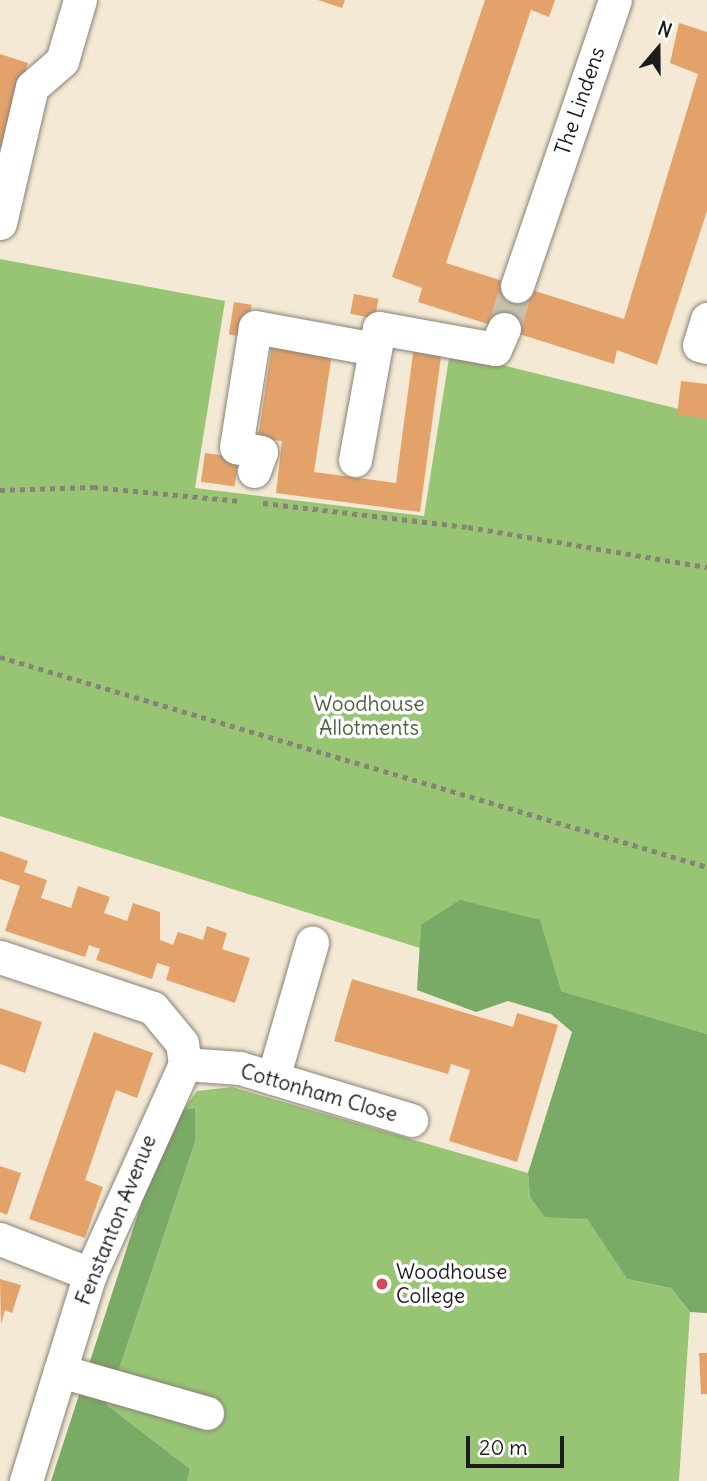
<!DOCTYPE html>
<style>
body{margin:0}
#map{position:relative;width:707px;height:1481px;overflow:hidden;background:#f4e9d4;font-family:Delius,sans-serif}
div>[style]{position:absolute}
.green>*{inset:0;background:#97c574}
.forest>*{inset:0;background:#79aa66}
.building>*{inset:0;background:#e4a26b;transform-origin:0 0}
.minor-tunnel>*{height:33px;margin-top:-16.5px;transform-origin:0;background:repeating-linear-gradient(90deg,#c9c0af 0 33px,transparent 0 50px)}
.path>*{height:4.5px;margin-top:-2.25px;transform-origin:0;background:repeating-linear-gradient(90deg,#888278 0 5px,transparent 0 10px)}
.roads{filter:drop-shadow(0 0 2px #888278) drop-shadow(0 0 2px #888278)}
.minor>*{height:33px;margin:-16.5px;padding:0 16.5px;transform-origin:16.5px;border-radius:16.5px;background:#fff}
.dots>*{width:19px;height:19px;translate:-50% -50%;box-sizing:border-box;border:4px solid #fff;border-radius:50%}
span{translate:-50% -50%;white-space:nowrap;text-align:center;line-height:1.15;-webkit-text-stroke:7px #fff;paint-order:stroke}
.street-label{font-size:21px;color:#1c1c1c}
.park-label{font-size:21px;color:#4d603f}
.poi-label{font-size:21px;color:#1c1c1c}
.left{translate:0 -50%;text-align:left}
.north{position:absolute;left:623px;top:14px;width:70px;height:70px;-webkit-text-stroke:5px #fff;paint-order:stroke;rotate:20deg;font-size:19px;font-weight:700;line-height:28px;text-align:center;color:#1c1c1c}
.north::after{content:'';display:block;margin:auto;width:24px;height:32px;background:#1c1c1c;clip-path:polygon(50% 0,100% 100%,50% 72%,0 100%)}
.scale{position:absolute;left:466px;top:1436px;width:98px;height:32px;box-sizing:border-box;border:4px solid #1c1c1c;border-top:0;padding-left:9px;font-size:21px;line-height:24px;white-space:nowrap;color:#1c1c1c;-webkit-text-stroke:5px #fff;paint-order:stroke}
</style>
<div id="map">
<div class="green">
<div style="clip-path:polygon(0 259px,225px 301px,195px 488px,424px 516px,450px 352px,707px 416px,707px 1034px,561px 991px,421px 925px,420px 948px,0 816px)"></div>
<div style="clip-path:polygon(232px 1087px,528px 1173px,530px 1197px,587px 1219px,627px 1279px,671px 1288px,690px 1312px,679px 1481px,187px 1481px,190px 1469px,107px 1405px,195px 1142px,195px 1108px,183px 1110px,197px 1091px)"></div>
</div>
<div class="forest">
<div style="clip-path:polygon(460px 900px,540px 920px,561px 991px,707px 1034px,707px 1313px,690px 1312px,671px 1288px,627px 1279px,587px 1219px,545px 1217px,530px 1197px,528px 1173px,572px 1032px,551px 1014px,508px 1001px,476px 1012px,417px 990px,421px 925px)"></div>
<div style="clip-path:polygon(195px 1108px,195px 1142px,107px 1405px,190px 1469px,187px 1481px,51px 1481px,149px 1180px,183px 1110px)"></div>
</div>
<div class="building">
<div style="clip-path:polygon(318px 0,345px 0,342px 8px)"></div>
<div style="clip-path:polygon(485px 0,555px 0,549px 17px,531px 10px,446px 263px,624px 319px,698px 74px,670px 63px,679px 23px,707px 32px,707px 211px,657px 365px,617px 350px,614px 364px,418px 302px,422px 288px,392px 277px)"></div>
<div style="clip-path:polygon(0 54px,28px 63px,1px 148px,0 148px)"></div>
<div style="left:354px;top:294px;width:25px;height:20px;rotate:11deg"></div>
<div style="left:234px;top:302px;width:18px;height:33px;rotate:9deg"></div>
<div style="clip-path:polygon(272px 345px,332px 354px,314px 472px,396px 483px,414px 346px,442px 349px,420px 512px,276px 493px,282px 441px,258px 438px)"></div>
<div style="clip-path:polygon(681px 381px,707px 384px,707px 419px,677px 415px)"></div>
<div style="left:205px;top:453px;width:34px;height:29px;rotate:8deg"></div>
<div style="clip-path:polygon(0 851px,28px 861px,24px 872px,47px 880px,41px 898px,71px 908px,78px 886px,110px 897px,104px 913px,127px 921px,133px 903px,160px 912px,160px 940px,173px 945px,178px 932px,203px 940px,207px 926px,227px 933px,222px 949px,250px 958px,235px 1003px,166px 980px,170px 967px,157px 963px,152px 979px,96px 960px,100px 949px,89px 945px,85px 957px,5px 931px,20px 886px,0 879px)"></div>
<div style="clip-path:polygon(352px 979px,513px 1027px,517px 1013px,558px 1025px,517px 1162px,449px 1141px,470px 1070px,451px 1064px,448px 1074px,334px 1041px)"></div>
<div style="clip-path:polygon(0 1008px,42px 1022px,25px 1073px,0 1064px)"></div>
<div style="clip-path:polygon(94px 1032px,153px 1053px,137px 1098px,116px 1090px,85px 1180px,103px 1187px,85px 1238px,29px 1219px)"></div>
<div style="clip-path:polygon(0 1166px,21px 1173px,7px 1215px,0 1212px)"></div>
<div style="clip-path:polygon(0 1279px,21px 1285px,12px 1313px,5px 1310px,1px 1324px)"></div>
<div style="clip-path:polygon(699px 1353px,707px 1353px,707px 1394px,701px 1394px)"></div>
</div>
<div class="minor-tunnel">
<div style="left:504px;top:329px;width:45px;rotate:-73.2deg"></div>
</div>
<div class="path">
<div style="left:0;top:490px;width:93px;rotate:-1.8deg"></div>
<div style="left:93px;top:487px;width:148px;rotate:5.4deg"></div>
<div style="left:263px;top:503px;width:206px;rotate:6.7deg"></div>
<div style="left:468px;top:527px;width:242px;rotate:9.5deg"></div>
<div style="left:0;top:657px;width:738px;rotate:16.54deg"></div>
</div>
<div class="roads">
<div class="minor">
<div style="left:0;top:223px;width:140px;rotate:-76.8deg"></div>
<div style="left:32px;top:87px;width:40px;rotate:-41deg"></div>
<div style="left:62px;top:61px;width:64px;rotate:-73.6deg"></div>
<div style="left:517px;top:286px;width:302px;rotate:-71.1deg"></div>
<div style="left:707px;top:319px;width:27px;rotate:107deg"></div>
<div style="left:699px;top:345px;width:8px;rotate:14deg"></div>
<div style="left:355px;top:460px;width:134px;rotate:-79.7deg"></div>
<div style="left:379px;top:328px;width:118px;rotate:10.3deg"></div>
<div style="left:495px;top:349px;width:22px;rotate:-66deg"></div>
<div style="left:254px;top:471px;width:20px;rotate:-70deg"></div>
<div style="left:261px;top:452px;width:25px;rotate:-169deg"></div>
<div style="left:236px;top:447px;width:121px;rotate:-81deg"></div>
<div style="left:255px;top:327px;width:122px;rotate:10.4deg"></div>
<div style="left:0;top:957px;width:161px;rotate:18.4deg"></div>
<div style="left:153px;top:1008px;width:45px;rotate:50.4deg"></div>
<div style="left:182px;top:1043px;width:21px;rotate:82deg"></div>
<div style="left:185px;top:1064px;width:230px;rotate:114.3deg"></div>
<div style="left:90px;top:1274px;width:217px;rotate:107.2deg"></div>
<div style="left:185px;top:1064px;width:55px;rotate:4.2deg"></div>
<div style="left:240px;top:1068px;width:179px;rotate:16.9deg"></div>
<div style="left:273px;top:1078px;width:141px;rotate:-73.9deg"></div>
<div style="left:0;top:1239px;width:97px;rotate:21.3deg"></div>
<div style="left:60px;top:1371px;width:153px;rotate:15.9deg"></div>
</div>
</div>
<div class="dots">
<div style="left:382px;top:1284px;background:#d1495b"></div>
</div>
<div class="street-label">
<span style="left:580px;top:101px;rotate:-71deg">The Lindens</span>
<span style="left:319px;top:1093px;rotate:16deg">Cottonham Close</span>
<span style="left:116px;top:1220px;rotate:-68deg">Fenstanton Avenue</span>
</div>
<div class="park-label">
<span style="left:369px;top:716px">Woodhouse<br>Allotments</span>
</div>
<div class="poi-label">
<span class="left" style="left:396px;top:1284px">Woodhouse<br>College</span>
</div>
<div class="north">N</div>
<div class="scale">20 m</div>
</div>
